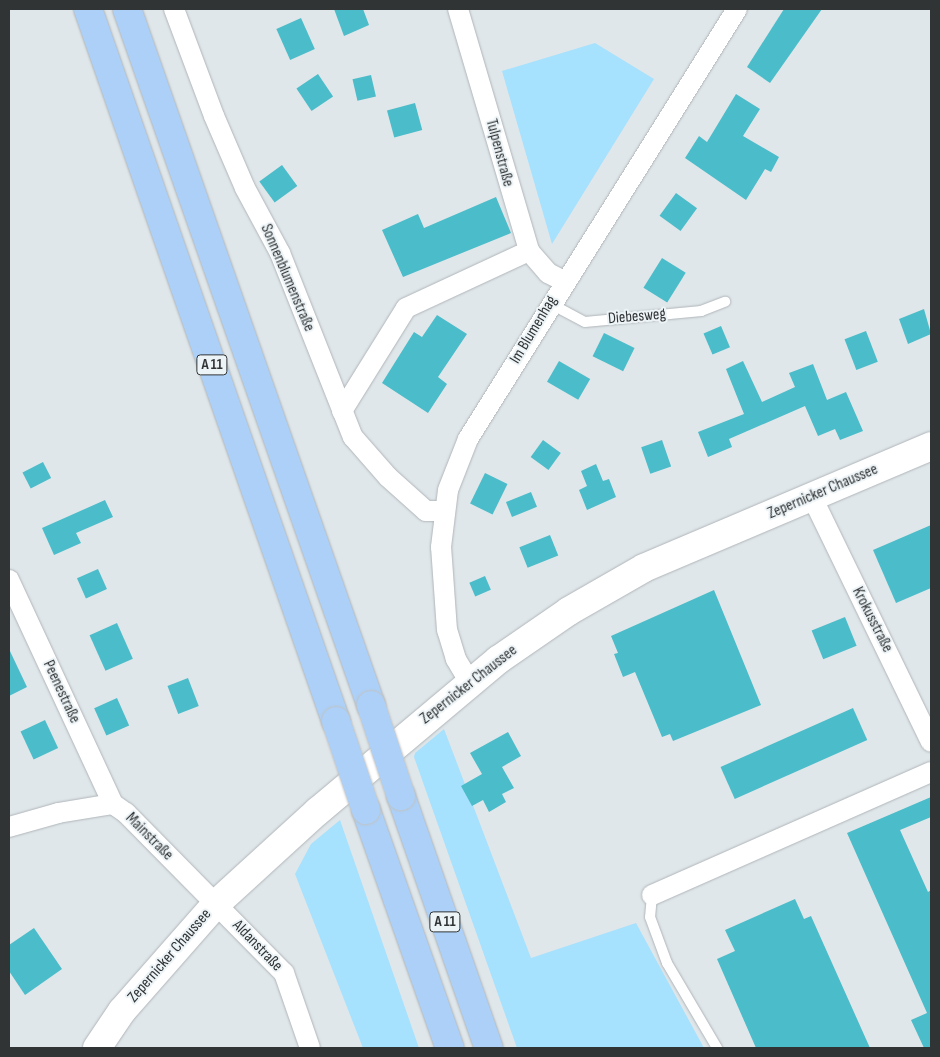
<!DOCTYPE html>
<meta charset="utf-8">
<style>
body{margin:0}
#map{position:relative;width:940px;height:1057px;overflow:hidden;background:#e0e7ea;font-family:"Sofia Sans Condensed",sans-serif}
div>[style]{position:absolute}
.green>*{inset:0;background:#a6e1fd}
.building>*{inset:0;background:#4bbcc9;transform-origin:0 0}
.roads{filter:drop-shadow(0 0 1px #afb5b9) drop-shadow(0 0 1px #afb5b9)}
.service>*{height:10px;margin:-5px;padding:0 5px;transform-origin:5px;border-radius:5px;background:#fff}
.minor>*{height:20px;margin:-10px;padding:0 10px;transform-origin:10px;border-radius:10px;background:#fff}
.secondary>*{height:28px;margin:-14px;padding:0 14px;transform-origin:14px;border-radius:14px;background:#fff}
.motorway>*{height:28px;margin:-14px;padding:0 14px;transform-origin:14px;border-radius:14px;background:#acd0f7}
.bridges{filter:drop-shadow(0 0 1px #c1c2c2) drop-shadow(0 0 1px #c1c2c2)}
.motorway-bridge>*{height:28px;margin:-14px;padding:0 14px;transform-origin:14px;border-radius:14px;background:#acd0f7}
span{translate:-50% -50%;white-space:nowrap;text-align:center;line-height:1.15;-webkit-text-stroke:4px #edf4f7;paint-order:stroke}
.shield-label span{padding:1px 4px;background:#edf4f7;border:1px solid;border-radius:4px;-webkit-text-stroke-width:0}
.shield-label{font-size:15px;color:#313435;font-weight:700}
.street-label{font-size:16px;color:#313435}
.frame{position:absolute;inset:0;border:10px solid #313435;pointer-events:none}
</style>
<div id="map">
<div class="green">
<div style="clip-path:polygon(595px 43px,654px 79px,552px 244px,502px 71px)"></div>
<div style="clip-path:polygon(444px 729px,531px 958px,636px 923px,704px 1048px,517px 1048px,414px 757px,415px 753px)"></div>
<div style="clip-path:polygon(340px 820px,419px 1048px,363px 1048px,295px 874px,311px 844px)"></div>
</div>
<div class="building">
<div style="clip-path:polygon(334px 9px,363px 9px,369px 25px,344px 36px)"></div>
<div style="clip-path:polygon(784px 9px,822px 9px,770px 83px,747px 67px)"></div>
<div style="left:301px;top:18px;width:34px;height:27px;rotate:66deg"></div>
<div style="left:318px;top:74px;width:27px;height:26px;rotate:56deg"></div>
<div style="left:371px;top:75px;width:22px;height:19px;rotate:77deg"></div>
<div style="clip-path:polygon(736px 94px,760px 109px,743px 136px,779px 157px,771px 172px,765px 169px,746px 200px,685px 158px,699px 136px,707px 142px)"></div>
<div style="left:415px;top:103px;width:28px;height:29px;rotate:75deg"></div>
<div style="left:282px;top:165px;width:26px;height:28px;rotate:54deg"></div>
<div style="left:676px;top:193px;width:26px;height:28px;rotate:36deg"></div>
<div style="clip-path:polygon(496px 197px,511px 233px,403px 277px,382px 230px,418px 214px,424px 228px)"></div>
<div style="left:662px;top:258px;width:28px;height:35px;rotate:32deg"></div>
<div style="clip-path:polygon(924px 309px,931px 334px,908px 344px,899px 319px)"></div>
<div style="clip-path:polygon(437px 315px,467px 334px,438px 377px,447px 384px,428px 413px,382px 383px,414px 332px,422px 337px)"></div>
<div style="left:721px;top:326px;width:23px;height:19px;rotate:67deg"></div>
<div style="left:866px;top:331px;width:33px;height:23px;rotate:69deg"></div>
<div style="left:604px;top:333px;width:34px;height:26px;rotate:26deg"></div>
<div style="left:559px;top:361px;width:36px;height:24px;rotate:30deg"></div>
<div style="clip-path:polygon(743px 361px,762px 402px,795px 387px,789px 373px,813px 364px,827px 400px,846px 392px,863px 431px,840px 440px,835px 429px,818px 436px,805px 406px,729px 439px,732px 447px,708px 457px,698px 432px,744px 414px,726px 369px)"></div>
<div style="left:543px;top:440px;width:22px;height:21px;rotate:36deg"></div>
<div style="left:662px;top:440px;width:28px;height:22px;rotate:71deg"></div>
<div style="left:43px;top:462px;width:18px;height:23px;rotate:63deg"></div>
<div style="clip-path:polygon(596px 464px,603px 481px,609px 479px,616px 497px,587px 510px,579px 490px,587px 486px,581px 471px)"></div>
<div style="left:485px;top:473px;width:25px;height:34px;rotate:26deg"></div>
<div style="left:531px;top:492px;width:16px;height:27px;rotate:68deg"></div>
<div style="clip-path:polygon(105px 500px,113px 517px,76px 533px,81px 543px,54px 555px,42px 528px)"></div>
<div style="clip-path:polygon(931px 525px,931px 588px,896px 603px,873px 550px)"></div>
<div style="left:550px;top:535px;width:22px;height:33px;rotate:68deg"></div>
<div style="left:98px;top:569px;width:22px;height:23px;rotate:66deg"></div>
<div style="left:485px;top:576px;width:15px;height:17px;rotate:67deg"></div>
<div style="clip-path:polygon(714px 590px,761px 705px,673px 741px,670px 734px,662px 737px,635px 672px,623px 677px,614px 654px,618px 653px,611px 636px)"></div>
<div style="left:845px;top:617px;width:31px;height:36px;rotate:68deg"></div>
<div style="left:117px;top:623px;width:39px;height:30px;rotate:66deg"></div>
<div style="clip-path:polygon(9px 649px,27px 687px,9px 696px)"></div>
<div style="left:188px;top:678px;width:30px;height:22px;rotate:69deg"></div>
<div style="left:117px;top:698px;width:30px;height:25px;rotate:66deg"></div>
<div style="left:853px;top:708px;width:35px;height:145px;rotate:66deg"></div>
<div style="left:45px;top:720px;width:31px;height:27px;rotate:65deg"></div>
<div style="clip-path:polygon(508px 732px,521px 756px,502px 767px,514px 788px,502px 794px,506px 802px,489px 812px,483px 800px,472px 806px,461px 786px,482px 774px,470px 753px)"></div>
<div style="clip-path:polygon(931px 797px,931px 817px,900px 830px,928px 892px,931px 890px,931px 1048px,924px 1048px,911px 1020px,927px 1013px,847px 833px)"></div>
<div style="clip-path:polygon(795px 899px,804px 919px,811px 916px,870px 1048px,756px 1048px,717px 959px,735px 951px,725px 930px)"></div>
<div style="clip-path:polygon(34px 928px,62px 969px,25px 995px,9px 971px,9px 945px)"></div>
</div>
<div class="roads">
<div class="service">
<div style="left:551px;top:304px;width:38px;rotate:28deg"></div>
<div style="left:585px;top:322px;width:117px;rotate:-5.4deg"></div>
<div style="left:701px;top:311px;width:26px;rotate:-21deg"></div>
<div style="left:652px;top:895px;width:22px;rotate:95deg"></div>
<div style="left:650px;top:917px;width:49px;rotate:69.7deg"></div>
<div style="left:667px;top:963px;width:99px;rotate:59.5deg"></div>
</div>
<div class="minor">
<div style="left:174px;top:9px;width:114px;rotate:69.5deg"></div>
<div style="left:214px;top:116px;width:78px;rotate:66.7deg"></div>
<div style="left:245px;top:188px;width:74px;rotate:61.7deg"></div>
<div style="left:280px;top:253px;width:198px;rotate:68.4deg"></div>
<div style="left:353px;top:437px;width:53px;rotate:48.8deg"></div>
<div style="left:388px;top:477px;width:51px;rotate:41.8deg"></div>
<div style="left:426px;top:511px;width:17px"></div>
<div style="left:458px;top:9px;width:252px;rotate:73.6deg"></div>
<div style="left:529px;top:251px;width:29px;rotate:49deg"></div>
<div style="left:548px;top:273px;width:18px;rotate:27deg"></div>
<div style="left:342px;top:411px;width:121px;rotate:-58.1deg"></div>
<div style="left:406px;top:308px;width:136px;rotate:-24.9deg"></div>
<div style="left:812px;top:497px;width:272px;rotate:64.1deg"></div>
<div style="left:9px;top:580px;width:247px;rotate:65.1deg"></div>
<div style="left:469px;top:681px;width:26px;rotate:-121deg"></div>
<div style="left:456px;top:659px;width:30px;rotate:-107deg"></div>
<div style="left:447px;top:630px;width:83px;rotate:-94.1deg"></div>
<div style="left:441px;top:547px;width:57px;rotate:-83deg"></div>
<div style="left:448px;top:490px;width:55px;rotate:-68.6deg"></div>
<div style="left:468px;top:439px;width:507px;rotate:-57.97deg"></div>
<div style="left:9px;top:827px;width:51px;rotate:-15.9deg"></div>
<div style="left:58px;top:813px;width:56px;rotate:-9.3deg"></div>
<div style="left:113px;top:804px;width:16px;rotate:35deg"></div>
<div style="left:126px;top:813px;width:225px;rotate:45.4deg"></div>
<div style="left:284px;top:973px;width:79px;rotate:70.9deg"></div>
<div style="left:652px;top:895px;width:305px;rotate:-23.8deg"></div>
</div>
<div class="secondary">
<div style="left:97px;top:1048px;width:45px;rotate:-56deg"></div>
<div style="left:122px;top:1011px;width:142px;rotate:-48.7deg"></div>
<div style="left:216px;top:904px;width:138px;rotate:-42.4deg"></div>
<div style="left:318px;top:811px;width:235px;rotate:-40deg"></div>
<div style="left:498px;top:660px;width:86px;rotate:-34.6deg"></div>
<div style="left:569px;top:611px;width:86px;rotate:-29.8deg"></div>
<div style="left:644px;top:568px;width:312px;rotate:-23deg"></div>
</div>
<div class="motorway">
<div style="left:88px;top:9px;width:754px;rotate:70.8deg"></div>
<div style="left:127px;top:9px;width:738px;rotate:70.68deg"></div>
<div style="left:401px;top:796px;width:267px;rotate:70.8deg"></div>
<div style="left:366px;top:810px;width:252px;rotate:70.6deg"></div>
</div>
</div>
<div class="bridges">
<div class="motorway-bridge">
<div style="left:371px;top:705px;width:96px;rotate:71.8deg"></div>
<div style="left:336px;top:721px;width:94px;rotate:71.4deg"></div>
</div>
</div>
<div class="shield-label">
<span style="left:212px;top:365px">A 11</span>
<span style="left:445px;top:922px">A 11</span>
</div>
<div class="street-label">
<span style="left:499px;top:153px;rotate:75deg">Tulpenstraße</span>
<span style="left:287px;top:278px;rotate:67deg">Sonnenblumenstraße</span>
<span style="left:637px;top:317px;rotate:-5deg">Diebesweg</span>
<span style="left:534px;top:330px;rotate:-59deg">Im Blumenhag</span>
<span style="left:823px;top:492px;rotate:-23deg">Zepernicker Chaussee</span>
<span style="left:872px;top:620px;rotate:63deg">Krokusstraße</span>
<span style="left:469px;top:685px;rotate:-38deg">Zepernicker Chaussee</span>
<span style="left:61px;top:692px;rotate:65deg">Peenestraße</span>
<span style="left:149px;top:837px;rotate:45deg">Mainstraße</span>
<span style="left:257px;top:946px;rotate:46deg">Aldanstraße</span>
<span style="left:170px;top:956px;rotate:-49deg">Zepernicker Chaussee</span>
</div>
<div class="frame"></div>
</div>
